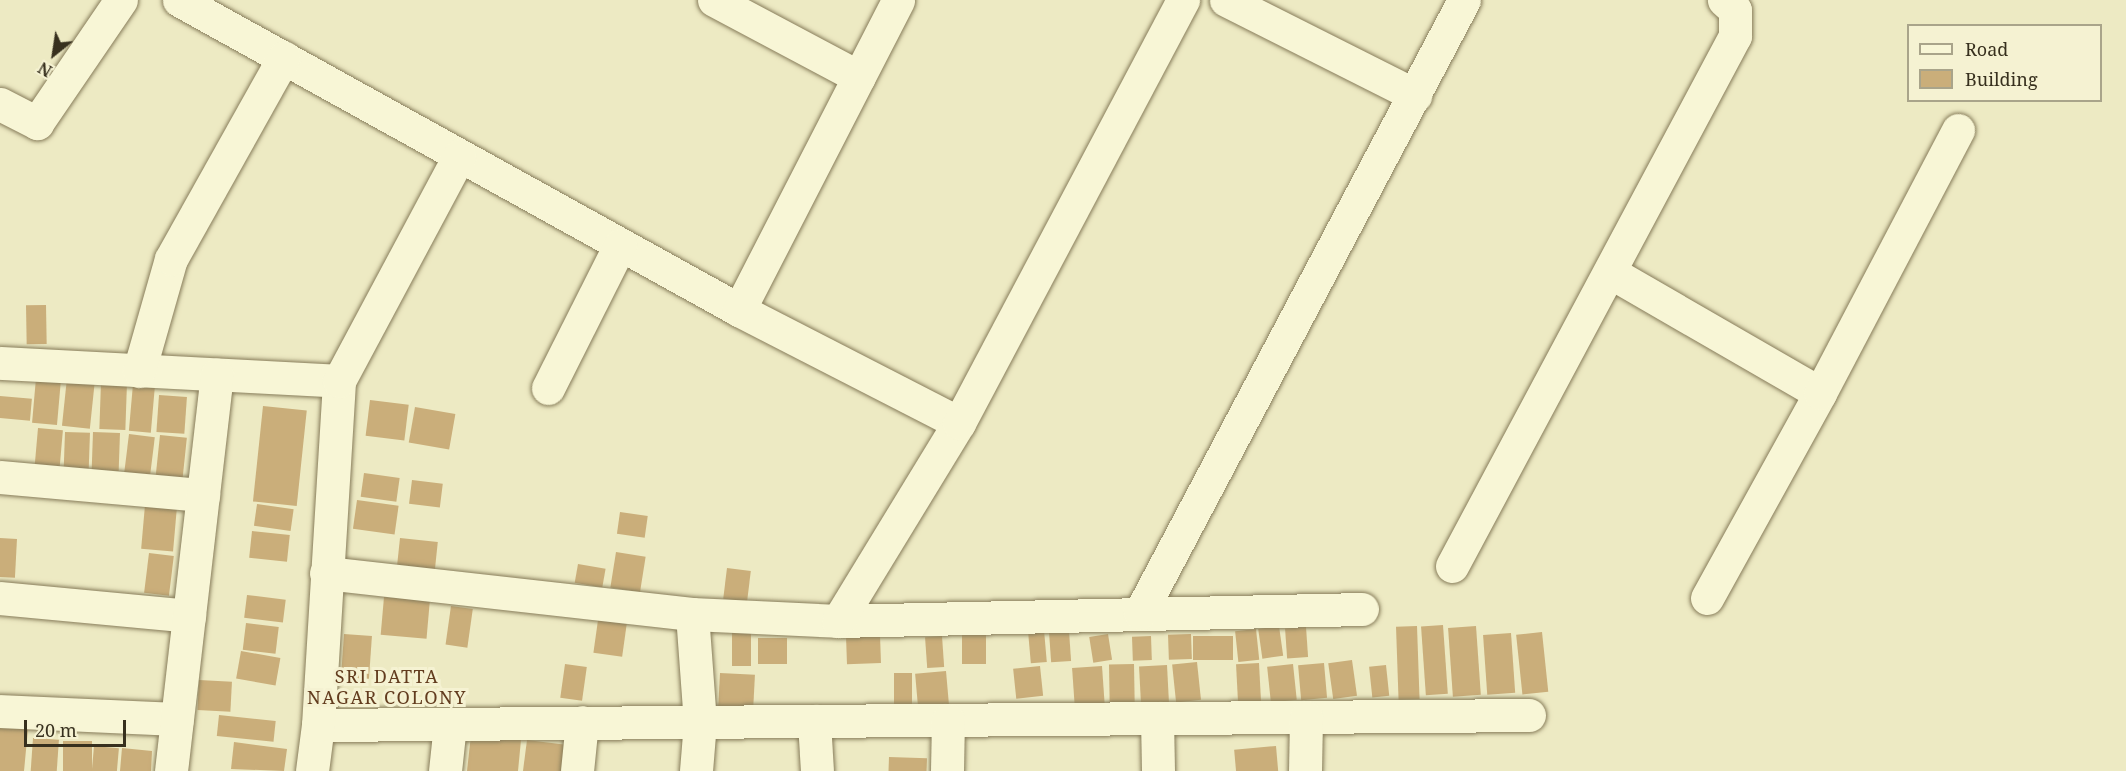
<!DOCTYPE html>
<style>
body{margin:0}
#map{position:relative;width:2126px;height:771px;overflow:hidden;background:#edeac3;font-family:"Noto Serif",serif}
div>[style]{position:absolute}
.building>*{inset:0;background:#caae7a;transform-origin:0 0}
.roads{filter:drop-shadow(0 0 2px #877c5a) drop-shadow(0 0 2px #877c5a)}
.minor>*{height:33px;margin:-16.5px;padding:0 16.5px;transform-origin:16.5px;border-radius:16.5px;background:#f8f6d6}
span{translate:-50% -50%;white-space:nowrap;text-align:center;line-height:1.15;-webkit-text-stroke:6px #f5f2d2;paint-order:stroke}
.neighbourhood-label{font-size:18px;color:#623c1e;letter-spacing:1.5px}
.legend{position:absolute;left:1907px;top:24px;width:195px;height:78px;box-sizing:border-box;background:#f5f2d2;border:2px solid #a9a48a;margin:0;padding:8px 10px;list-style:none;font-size:18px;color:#37301e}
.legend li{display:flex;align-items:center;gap:12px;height:30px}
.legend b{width:30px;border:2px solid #a9a48a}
.north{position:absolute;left:24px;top:24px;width:60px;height:60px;-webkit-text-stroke:4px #f5f2d2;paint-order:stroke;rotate:210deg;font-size:16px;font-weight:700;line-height:24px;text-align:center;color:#37301e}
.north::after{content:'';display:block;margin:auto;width:21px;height:27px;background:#37301e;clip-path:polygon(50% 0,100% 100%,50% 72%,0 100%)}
.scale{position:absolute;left:24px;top:720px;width:102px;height:27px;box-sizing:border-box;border:3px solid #37301e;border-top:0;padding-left:8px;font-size:18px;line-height:21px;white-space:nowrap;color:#37301e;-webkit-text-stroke:4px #f5f2d2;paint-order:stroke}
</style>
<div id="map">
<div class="building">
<div style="left:46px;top:305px;width:39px;height:20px;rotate:89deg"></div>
<div style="left:36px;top:378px;width:25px;height:45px;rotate:5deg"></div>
<div style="left:67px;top:378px;width:28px;height:48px;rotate:6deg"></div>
<div style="left:101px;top:382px;width:26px;height:47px;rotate:2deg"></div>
<div style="left:133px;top:384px;width:22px;height:47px;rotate:5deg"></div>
<div style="left:159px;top:395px;width:28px;height:37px;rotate:4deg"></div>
<div style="left:0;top:396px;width:32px;height:22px;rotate:5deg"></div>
<div style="left:370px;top:400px;width:39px;height:36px;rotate:7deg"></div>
<div style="left:263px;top:406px;width:44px;height:96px;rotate:6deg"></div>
<div style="left:415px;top:407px;width:41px;height:36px;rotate:10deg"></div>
<div style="left:38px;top:428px;width:25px;height:37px;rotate:5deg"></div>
<div style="left:65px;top:432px;width:25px;height:36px;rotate:2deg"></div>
<div style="left:93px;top:432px;width:27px;height:38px;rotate:2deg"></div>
<div style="left:129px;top:434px;width:26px;height:40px;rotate:7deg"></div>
<div style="left:160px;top:435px;width:27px;height:42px;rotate:6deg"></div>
<div style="left:364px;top:473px;width:36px;height:24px;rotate:8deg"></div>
<div style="left:412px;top:480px;width:31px;height:24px;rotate:7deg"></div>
<div style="left:357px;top:500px;width:42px;height:29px;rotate:8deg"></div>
<div style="left:257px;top:504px;width:37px;height:22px;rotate:8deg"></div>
<div style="left:145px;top:505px;width:32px;height:44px;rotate:5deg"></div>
<div style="left:620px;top:512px;width:28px;height:22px;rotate:8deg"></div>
<div style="left:252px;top:531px;width:38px;height:27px;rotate:6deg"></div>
<div style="left:0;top:538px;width:17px;height:39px;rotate:3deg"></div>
<div style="left:400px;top:538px;width:38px;height:29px;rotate:6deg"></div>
<div style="left:616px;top:552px;width:30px;height:36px;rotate:9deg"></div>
<div style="left:149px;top:553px;width:25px;height:40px;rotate:7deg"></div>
<div style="left:578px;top:564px;width:28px;height:19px;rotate:10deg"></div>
<div style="left:727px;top:568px;width:24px;height:31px;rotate:7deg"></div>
<div style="left:247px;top:595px;width:39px;height:23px;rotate:7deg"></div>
<div style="left:384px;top:597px;width:46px;height:38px;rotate:5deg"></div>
<div style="left:451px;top:606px;width:22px;height:39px;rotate:8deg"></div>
<div style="left:598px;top:620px;width:29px;height:33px;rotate:8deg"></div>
<div style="left:246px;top:623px;width:33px;height:27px;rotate:7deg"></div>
<div style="left:1443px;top:625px;width:69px;height:22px;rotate:86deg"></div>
<div style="left:1279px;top:626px;width:30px;height:21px;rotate:82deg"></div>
<div style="left:1417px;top:626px;width:73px;height:21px;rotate:88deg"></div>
<div style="left:1476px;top:626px;width:69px;height:28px;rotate:86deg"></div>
<div style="left:1306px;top:627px;width:30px;height:21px;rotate:86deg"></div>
<div style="left:962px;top:628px;width:24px;height:36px"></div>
<div style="left:1256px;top:629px;width:31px;height:21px;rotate:84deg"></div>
<div style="left:1044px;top:630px;width:32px;height:16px;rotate:85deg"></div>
<div style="left:1069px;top:631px;width:30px;height:20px;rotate:86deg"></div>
<div style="left:732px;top:632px;width:19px;height:34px"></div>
<div style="left:1542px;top:632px;width:60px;height:26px;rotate:84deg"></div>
<div style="left:1511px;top:633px;width:60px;height:28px;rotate:86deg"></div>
<div style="left:344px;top:634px;width:28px;height:43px;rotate:4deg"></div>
<div style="left:1108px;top:634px;width:26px;height:19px;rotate:81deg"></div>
<div style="left:1191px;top:634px;width:25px;height:23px;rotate:88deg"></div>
<div style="left:880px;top:635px;width:28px;height:34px;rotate:88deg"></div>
<div style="left:942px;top:636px;width:31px;height:17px;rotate:86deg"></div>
<div style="left:1151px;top:636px;width:24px;height:19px;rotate:88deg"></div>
<div style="left:1193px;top:636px;width:40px;height:24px"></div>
<div style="left:758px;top:638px;width:29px;height:26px"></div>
<div style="left:241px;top:651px;width:40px;height:28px;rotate:10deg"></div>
<div style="left:1352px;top:660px;width:36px;height:24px;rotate:82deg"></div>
<div style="left:1197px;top:662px;width:38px;height:25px;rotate:84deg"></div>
<div style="left:1259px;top:663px;width:38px;height:23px;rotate:87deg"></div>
<div style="left:1324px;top:663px;width:35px;height:26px;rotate:85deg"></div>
<div style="left:565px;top:664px;width:22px;height:34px;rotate:8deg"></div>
<div style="left:1134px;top:664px;width:43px;height:25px;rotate:89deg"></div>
<div style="left:1293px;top:664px;width:36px;height:26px;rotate:84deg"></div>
<div style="left:1167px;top:665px;width:37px;height:28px;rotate:87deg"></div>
<div style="left:1386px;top:665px;width:31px;height:17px;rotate:84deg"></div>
<div style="left:1040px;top:666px;width:30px;height:27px;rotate:84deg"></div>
<div style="left:1102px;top:666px;width:39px;height:30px;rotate:86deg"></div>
<div style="left:946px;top:671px;width:38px;height:31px;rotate:85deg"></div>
<div style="left:720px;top:673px;width:35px;height:42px;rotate:3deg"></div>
<div style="left:912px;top:673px;width:37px;height:18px;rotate:90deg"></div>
<div style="left:199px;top:680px;width:33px;height:30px;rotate:3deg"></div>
<div style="left:219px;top:715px;width:57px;height:21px;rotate:6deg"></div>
<div style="clip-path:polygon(0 726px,28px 729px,24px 771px,0 771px)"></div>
<div style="clip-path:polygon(471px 735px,521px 740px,518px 771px,467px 771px)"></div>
<div style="left:33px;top:738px;width:26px;height:33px;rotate:4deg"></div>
<div style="clip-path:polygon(527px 740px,568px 745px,565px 771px,523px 771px)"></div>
<div style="left:63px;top:741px;width:29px;height:30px"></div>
<div style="clip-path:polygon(234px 742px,287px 749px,284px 771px,231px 769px)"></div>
<div style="left:94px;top:746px;width:25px;height:25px;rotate:5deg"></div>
<div style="left:1276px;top:746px;width:25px;height:42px;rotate:85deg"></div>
<div style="clip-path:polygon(122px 748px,152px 751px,151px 771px,120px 771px)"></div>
<div style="left:889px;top:757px;width:38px;height:14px;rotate:2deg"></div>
</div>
<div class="roads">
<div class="minor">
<div style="left:179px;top:0;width:640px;rotate:28.97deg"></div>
<div style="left:739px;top:310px;width:247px;rotate:27.2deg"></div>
<div style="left:714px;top:0;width:164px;rotate:28deg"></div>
<div style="left:1226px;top:0;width:212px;rotate:26.7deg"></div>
<div style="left:0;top:104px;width:42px;rotate:27.2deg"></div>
<div style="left:37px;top:123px;width:149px;rotate:-55.7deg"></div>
<div style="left:1610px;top:272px;width:242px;rotate:30deg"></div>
<div style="left:739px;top:310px;width:348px;rotate:-62.8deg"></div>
<div style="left:0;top:363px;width:339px;rotate:3deg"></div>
<div style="left:139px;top:371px;width:116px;rotate:-74.1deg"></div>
<div style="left:171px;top:259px;width:231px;rotate:-60.8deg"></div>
<div style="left:548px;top:388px;width:160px;rotate:-63.3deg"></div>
<div style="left:0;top:477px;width:204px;rotate:5.1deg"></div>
<div style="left:1452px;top:566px;width:601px;rotate:-61.9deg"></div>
<div style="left:1735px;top:36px;width:26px;rotate:-90deg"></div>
<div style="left:1735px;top:10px;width:15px;rotate:-138deg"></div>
<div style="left:326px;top:573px;width:368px;rotate:6.4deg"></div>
<div style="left:692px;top:614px;width:146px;rotate:2.7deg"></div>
<div style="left:838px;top:621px;width:524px;rotate:-1.31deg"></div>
<div style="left:0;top:598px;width:190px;rotate:5.4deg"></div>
<div style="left:1707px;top:598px;width:234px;rotate:-61.1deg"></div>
<div style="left:1820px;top:393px;width:297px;rotate:-62.3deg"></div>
<div style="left:1140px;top:613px;width:693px;rotate:-62.14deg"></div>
<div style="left:692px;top:614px;width:108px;rotate:85.8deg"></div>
<div style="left:700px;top:722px;width:49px;rotate:94.7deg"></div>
<div style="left:838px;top:621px;width:232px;rotate:-58.6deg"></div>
<div style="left:959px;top:423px;width:479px;rotate:-62.1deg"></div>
<div style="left:0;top:711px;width:177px;rotate:2.6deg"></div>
<div style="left:1157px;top:718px;width:53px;rotate:88.9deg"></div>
<div style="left:814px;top:721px;width:50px;rotate:86.6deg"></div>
<div style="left:318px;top:725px;width:1211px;rotate:-0.47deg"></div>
<div style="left:171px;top:771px;width:399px;rotate:-83.4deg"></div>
<div style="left:312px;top:771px;width:46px;rotate:-82.6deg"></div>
<div style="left:318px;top:725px;width:345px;rotate:-86.5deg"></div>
<div style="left:339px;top:381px;width:255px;rotate:-61.9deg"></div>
<div style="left:445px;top:771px;width:47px;rotate:-83.9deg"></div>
<div style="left:577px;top:771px;width:49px;rotate:-84.2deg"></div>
<div style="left:947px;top:771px;width:51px;rotate:-88.9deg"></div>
<div style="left:1305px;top:771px;width:54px;rotate:-88.9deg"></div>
</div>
</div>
<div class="neighbourhood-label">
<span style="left:387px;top:687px">SRI DATTA<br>NAGAR COLONY</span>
</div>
<ul class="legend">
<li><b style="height:8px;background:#f8f6d6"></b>Road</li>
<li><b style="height:16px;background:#caae7a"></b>Building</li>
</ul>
<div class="north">N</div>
<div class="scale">20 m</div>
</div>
